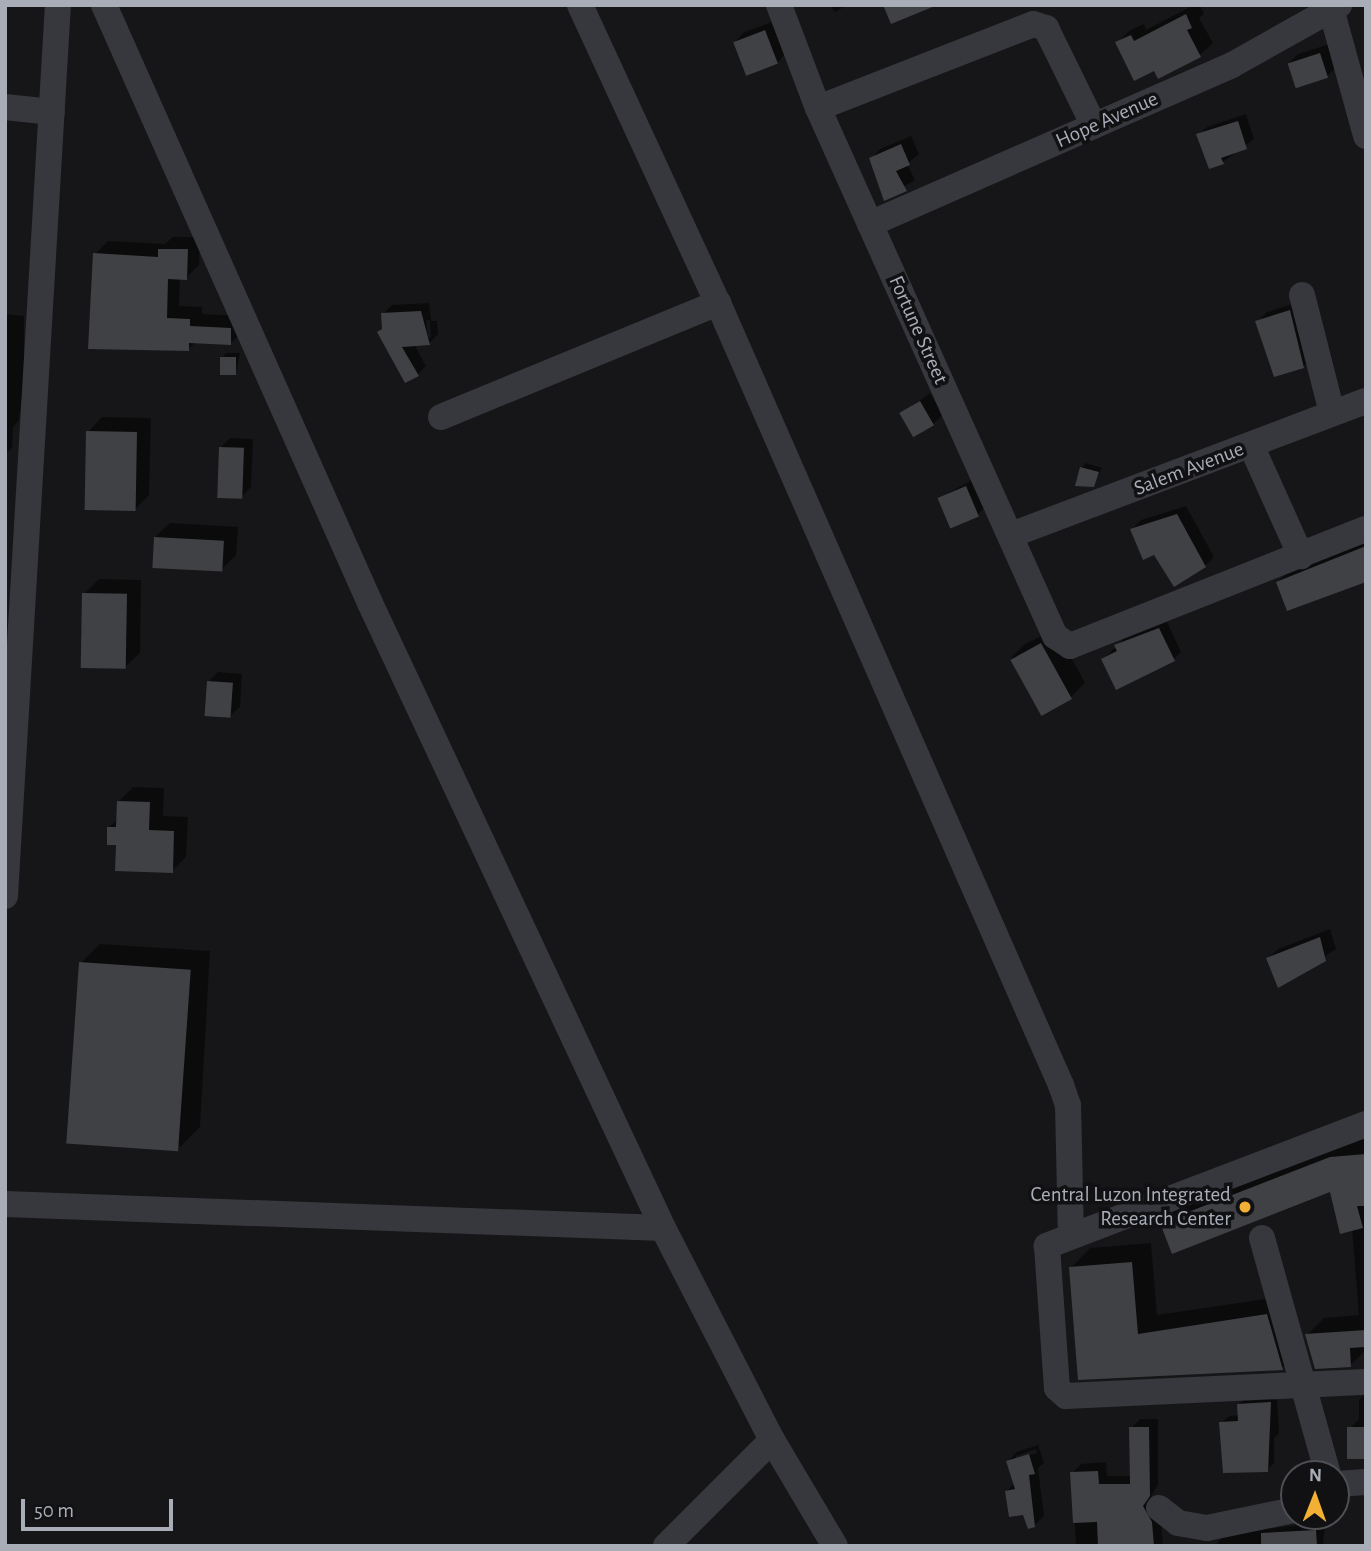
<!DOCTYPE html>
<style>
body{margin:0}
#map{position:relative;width:1371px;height:1551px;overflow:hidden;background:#161618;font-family:"Alegreya Sans",sans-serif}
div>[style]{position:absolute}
.shadow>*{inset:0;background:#0007}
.building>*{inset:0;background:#404145;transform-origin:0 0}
.minor>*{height:26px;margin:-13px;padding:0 13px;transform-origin:13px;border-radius:13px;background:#37383d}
.dots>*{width:19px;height:19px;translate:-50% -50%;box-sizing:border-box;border:4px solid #111113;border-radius:50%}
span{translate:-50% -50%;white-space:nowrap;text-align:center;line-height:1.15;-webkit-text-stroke:7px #111113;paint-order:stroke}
.street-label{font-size:21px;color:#a8adb8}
.poi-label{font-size:21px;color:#a8adb8}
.right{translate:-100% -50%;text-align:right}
.frame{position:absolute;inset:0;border:7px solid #a8adb8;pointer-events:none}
.north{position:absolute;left:1280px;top:1460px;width:70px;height:70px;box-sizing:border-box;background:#111113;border:2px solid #4d4f55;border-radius:50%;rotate:1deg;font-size:19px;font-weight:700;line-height:28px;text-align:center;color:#a8adb8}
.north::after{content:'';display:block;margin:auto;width:24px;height:32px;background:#f2b134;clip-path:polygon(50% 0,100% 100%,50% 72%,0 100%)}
.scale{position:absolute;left:21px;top:1499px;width:152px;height:32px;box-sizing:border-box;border:4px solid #a8adb8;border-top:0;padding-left:9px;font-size:21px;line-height:24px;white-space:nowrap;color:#a8adb8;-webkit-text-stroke:5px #111113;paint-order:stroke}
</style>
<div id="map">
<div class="shadow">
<div style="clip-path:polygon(830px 5px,847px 5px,835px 12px)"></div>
<div style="clip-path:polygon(1194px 5px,1200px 5px,1204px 14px,1199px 18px,1213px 43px,1200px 55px,1159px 77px,1154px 69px,1117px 43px,1130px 30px,1144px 24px,1146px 30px)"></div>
<div style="clip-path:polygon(775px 21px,786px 53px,777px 63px,735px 42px,744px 32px)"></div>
<div style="clip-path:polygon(1330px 44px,1337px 67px,1327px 76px,1289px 63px,1298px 54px)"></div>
<div style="clip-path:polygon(1246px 114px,1254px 139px,1223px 162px,1198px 135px,1207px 127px)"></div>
<div style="clip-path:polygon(911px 136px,919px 154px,907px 164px,915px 180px,885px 198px,871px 159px,880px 149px)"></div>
<div style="clip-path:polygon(173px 237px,200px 237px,199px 265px,186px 278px,180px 278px,179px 306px,202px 307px,202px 314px,243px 316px,243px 331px,230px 344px,196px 342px,188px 349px,95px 254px,108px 241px,165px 244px)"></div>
<div style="clip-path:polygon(1299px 302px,1313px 357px,1303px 367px,1257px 322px,1267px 312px)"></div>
<div style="clip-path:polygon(evenodd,429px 303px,431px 321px,437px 321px,438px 334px,429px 343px,414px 344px,426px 366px,418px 374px,384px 328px,383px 314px,392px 305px,429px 303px,426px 320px,430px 320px,431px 337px,428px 337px,426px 320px)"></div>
<div style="clip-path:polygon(5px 314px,24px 316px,24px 380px,19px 420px,13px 427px,12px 448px,5px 454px)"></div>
<div style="clip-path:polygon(226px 353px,240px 353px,236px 373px,222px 358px)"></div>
<div style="clip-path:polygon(930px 393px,943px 415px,933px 424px,901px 414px)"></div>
<div style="clip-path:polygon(102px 417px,151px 418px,149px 495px,134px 510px,88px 432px)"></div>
<div style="clip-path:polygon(230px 438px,253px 439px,251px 487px,241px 497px,221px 447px)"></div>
<div style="clip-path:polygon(1086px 463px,1102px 468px,1094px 485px,1082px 468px)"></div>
<div style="clip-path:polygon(974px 479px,986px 506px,978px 514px,939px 498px)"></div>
<div style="clip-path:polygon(1186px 506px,1214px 557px,1205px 566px,1154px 553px,1132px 529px,1141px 520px)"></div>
<div style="clip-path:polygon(170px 523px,238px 527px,236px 555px,221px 570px,155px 537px)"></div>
<div style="clip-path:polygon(1366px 540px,1366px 580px,1278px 582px,1290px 570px)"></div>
<div style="clip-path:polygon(99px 579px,141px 580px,140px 653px,125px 667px,84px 594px)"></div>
<div style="clip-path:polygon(1167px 622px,1181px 652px,1174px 659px,1103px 659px,1124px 639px)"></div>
<div style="clip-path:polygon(1056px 629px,1085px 683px,1070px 698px,1011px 658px,1025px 644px)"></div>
<div style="clip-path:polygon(5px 638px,21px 639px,5px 695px)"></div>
<div style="clip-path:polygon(218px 672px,242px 674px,240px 707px,230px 716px,208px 682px)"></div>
<div style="clip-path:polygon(133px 787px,164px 788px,163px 816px,188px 817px,186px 857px,172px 871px,118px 844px,109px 827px,118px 819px,118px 802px)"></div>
<div style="clip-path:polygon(1330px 929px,1336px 949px,1279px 986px,1268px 959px,1278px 949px)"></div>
<div style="clip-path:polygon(100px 944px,210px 951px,200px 1127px,180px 1147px,81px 963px)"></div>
<div style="clip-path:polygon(1366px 1139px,1366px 1350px,1350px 1365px,1307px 1335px,1324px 1318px,1359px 1315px,1352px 1229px,1331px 1190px,1162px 1223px,1179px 1206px,1348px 1140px)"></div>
<div style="clip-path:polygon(1151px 1243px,1157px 1315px,1286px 1296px,1301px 1349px,1282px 1368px,1079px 1378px,1071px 1268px,1090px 1248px)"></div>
<div style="clip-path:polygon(1366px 1393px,1366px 1457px,1349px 1429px,1359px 1419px,1359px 1400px)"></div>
<div style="clip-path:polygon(1277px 1396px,1279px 1433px,1274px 1438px,1274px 1463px,1267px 1470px,1221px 1423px,1229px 1416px,1240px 1415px,1239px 1404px,1247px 1397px)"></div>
<div style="clip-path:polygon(1140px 1419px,1158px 1419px,1158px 1485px,1151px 1496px,1160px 1513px,1163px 1546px,1076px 1546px,1072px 1473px,1081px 1464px,1106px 1462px,1107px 1476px,1132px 1476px,1131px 1428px)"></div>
<div style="clip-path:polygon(evenodd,1038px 1445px,1044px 1463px,1038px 1468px,1044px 1516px,1034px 1526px,1007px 1491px,1015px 1483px,1008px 1461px,1017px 1452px,1038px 1445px,1036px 1449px,1037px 1453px,1016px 1459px,1016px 1456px,1036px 1449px)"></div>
<div style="clip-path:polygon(1325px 1522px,1323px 1546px,1215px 1546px,1224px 1534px)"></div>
</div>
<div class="building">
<div style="clip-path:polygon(883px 5px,935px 5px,935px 6px,891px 24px)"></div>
<div style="clip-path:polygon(1186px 14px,1192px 28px,1187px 30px,1201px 57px,1158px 79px,1154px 71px,1134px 81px,1115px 42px,1131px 35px,1134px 41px)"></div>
<div style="left:765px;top:30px;width:36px;height:34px;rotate:69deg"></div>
<div style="left:1320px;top:53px;width:26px;height:34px;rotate:72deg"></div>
<div style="clip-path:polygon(1238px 121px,1247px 149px,1221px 158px,1224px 164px,1209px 169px,1196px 134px)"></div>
<div style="clip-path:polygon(901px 144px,910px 165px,896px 171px,907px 191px,884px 201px,869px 158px)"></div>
<div style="clip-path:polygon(158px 249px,188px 249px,187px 280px,168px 279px,167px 318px,190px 319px,190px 326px,231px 328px,231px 345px,189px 343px,189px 351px,88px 349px,93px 253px,158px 257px)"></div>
<div style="clip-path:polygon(1290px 310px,1304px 368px,1274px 377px,1255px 321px)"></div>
<div style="clip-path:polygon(421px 311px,430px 345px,402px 347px,419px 376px,405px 383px,377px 332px,382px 329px,381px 313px)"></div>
<div style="left:220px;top:357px;width:16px;height:18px"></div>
<div style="left:920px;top:401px;width:28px;height:24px;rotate:60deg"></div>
<div style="left:86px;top:431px;width:51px;height:79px;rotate:1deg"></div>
<div style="left:219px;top:447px;width:25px;height:51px;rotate:2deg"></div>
<div style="clip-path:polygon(1080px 467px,1099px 472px,1094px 487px,1075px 486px)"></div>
<div style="left:966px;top:486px;width:33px;height:31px;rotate:67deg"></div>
<div style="clip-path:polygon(1177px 514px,1206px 567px,1174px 587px,1154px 555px,1143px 560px,1130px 529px)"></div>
<div style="left:154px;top:537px;width:70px;height:31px;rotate:3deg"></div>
<div style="clip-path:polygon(1366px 546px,1366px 582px,1287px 611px,1276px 582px)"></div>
<div style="left:82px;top:593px;width:45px;height:75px;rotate:1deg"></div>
<div style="clip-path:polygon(1159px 628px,1175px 661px,1116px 690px,1101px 659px,1117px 651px,1114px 645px)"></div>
<div style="left:1041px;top:643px;width:64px;height:35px;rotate:61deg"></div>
<div style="left:207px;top:681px;width:26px;height:35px;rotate:4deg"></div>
<div style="clip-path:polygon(117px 801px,150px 802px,149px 830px,174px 831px,173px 873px,115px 871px,116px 845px,107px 845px,107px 827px,116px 827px)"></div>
<div style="clip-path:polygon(1320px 937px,1326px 961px,1278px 988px,1266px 958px)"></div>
<div style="left:79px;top:962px;width:112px;height:182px;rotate:4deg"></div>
<div style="clip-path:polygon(1366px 1154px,1366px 1206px,1357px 1206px,1363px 1228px,1340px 1234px,1330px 1192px,1172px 1254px,1160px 1223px,1330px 1157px)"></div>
<div style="clip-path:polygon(1132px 1262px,1138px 1334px,1267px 1314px,1283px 1370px,1078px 1380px,1069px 1267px)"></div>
<div style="clip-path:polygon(1366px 1330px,1366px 1347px,1350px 1348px,1351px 1367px,1315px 1369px,1305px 1334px)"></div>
<div style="clip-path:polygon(1271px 1402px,1268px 1472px,1223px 1473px,1219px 1422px,1238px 1421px,1237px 1404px)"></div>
<div style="clip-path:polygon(1129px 1427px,1149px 1427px,1150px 1496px,1143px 1506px,1152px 1522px,1154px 1546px,1098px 1546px,1097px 1522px,1073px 1523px,1070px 1472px,1098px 1471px,1099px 1484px,1130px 1484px)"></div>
<div style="left:1366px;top:1427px;width:32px;height:19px;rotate:90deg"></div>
<div style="clip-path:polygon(1029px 1454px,1035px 1474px,1029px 1475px,1035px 1527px,1028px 1529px,1023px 1515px,1009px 1517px,1005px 1491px,1015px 1489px,1006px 1461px)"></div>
<div style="clip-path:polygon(1316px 1530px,1317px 1546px,1261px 1546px,1261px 1533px)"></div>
</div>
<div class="minor">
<div style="left:104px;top:5px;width:654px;rotate:66.02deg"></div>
<div style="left:370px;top:603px;width:690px;rotate:64.88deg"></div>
<div style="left:663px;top:1228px;width:238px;rotate:62.8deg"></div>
<div style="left:772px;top:1440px;width:123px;rotate:59.3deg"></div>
<div style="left:580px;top:5px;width:328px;rotate:65.2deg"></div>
<div style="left:718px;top:303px;width:854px;rotate:66.32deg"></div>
<div style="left:1061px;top:1085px;width:21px;rotate:71deg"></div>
<div style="left:1068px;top:1105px;width:131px;rotate:88.7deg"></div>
<div style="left:779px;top:5px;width:110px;rotate:69.3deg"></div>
<div style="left:818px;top:108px;width:579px;rotate:65.83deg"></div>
<div style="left:1055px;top:636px;width:18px;rotate:34deg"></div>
<div style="left:1070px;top:646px;width:318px;rotate:-21.6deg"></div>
<div style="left:1330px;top:5px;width:136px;rotate:74.6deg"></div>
<div style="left:5px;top:107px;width:47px;rotate:6.1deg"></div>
<div style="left:818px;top:108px;width:231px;rotate:-21.3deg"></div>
<div style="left:1033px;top:24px;width:14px;rotate:17deg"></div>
<div style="left:1046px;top:28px;width:109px;rotate:63.9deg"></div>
<div style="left:870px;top:224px;width:395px;rotate:-23.7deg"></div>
<div style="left:1232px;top:65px;width:123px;rotate:-29.3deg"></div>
<div style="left:1302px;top:295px;width:122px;rotate:75.7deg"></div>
<div style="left:441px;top:417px;width:300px;rotate:-22.4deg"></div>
<div style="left:1251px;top:445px;width:122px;rotate:65.8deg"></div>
<div style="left:1011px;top:535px;width:379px;rotate:-20.7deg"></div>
<div style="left:5px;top:896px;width:893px;rotate:-86.6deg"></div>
<div style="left:1366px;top:1124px;width:342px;rotate:159.1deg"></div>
<div style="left:1047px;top:1246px;width:142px;rotate:86deg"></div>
<div style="left:1057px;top:1388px;width:12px;rotate:42deg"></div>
<div style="left:1066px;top:1396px;width:300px;rotate:-2.7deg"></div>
<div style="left:5px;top:1204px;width:658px;rotate:2.09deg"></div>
<div style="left:1262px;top:1238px;width:245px;rotate:74.4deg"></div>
<div style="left:1336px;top:1484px;width:30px;rotate:-4deg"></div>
<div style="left:1159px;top:1508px;width:24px;rotate:38deg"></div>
<div style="left:1178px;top:1523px;width:29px;rotate:10deg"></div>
<div style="left:1207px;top:1528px;width:89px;rotate:-11.7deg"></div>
<div style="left:666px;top:1546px;width:150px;rotate:-45deg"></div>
</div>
<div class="dots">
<div style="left:1245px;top:1207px;background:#f2b134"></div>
</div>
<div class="street-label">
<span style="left:1107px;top:120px;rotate:-24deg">Hope Avenue</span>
<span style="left:918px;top:330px;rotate:66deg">Fortune Street</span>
<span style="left:1189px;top:469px;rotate:-21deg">Salem Avenue</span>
</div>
<div class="poi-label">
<span class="right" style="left:1231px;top:1207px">Central Luzon Integrated<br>Research Center</span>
</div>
<div class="frame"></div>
<div class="north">N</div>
<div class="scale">50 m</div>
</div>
